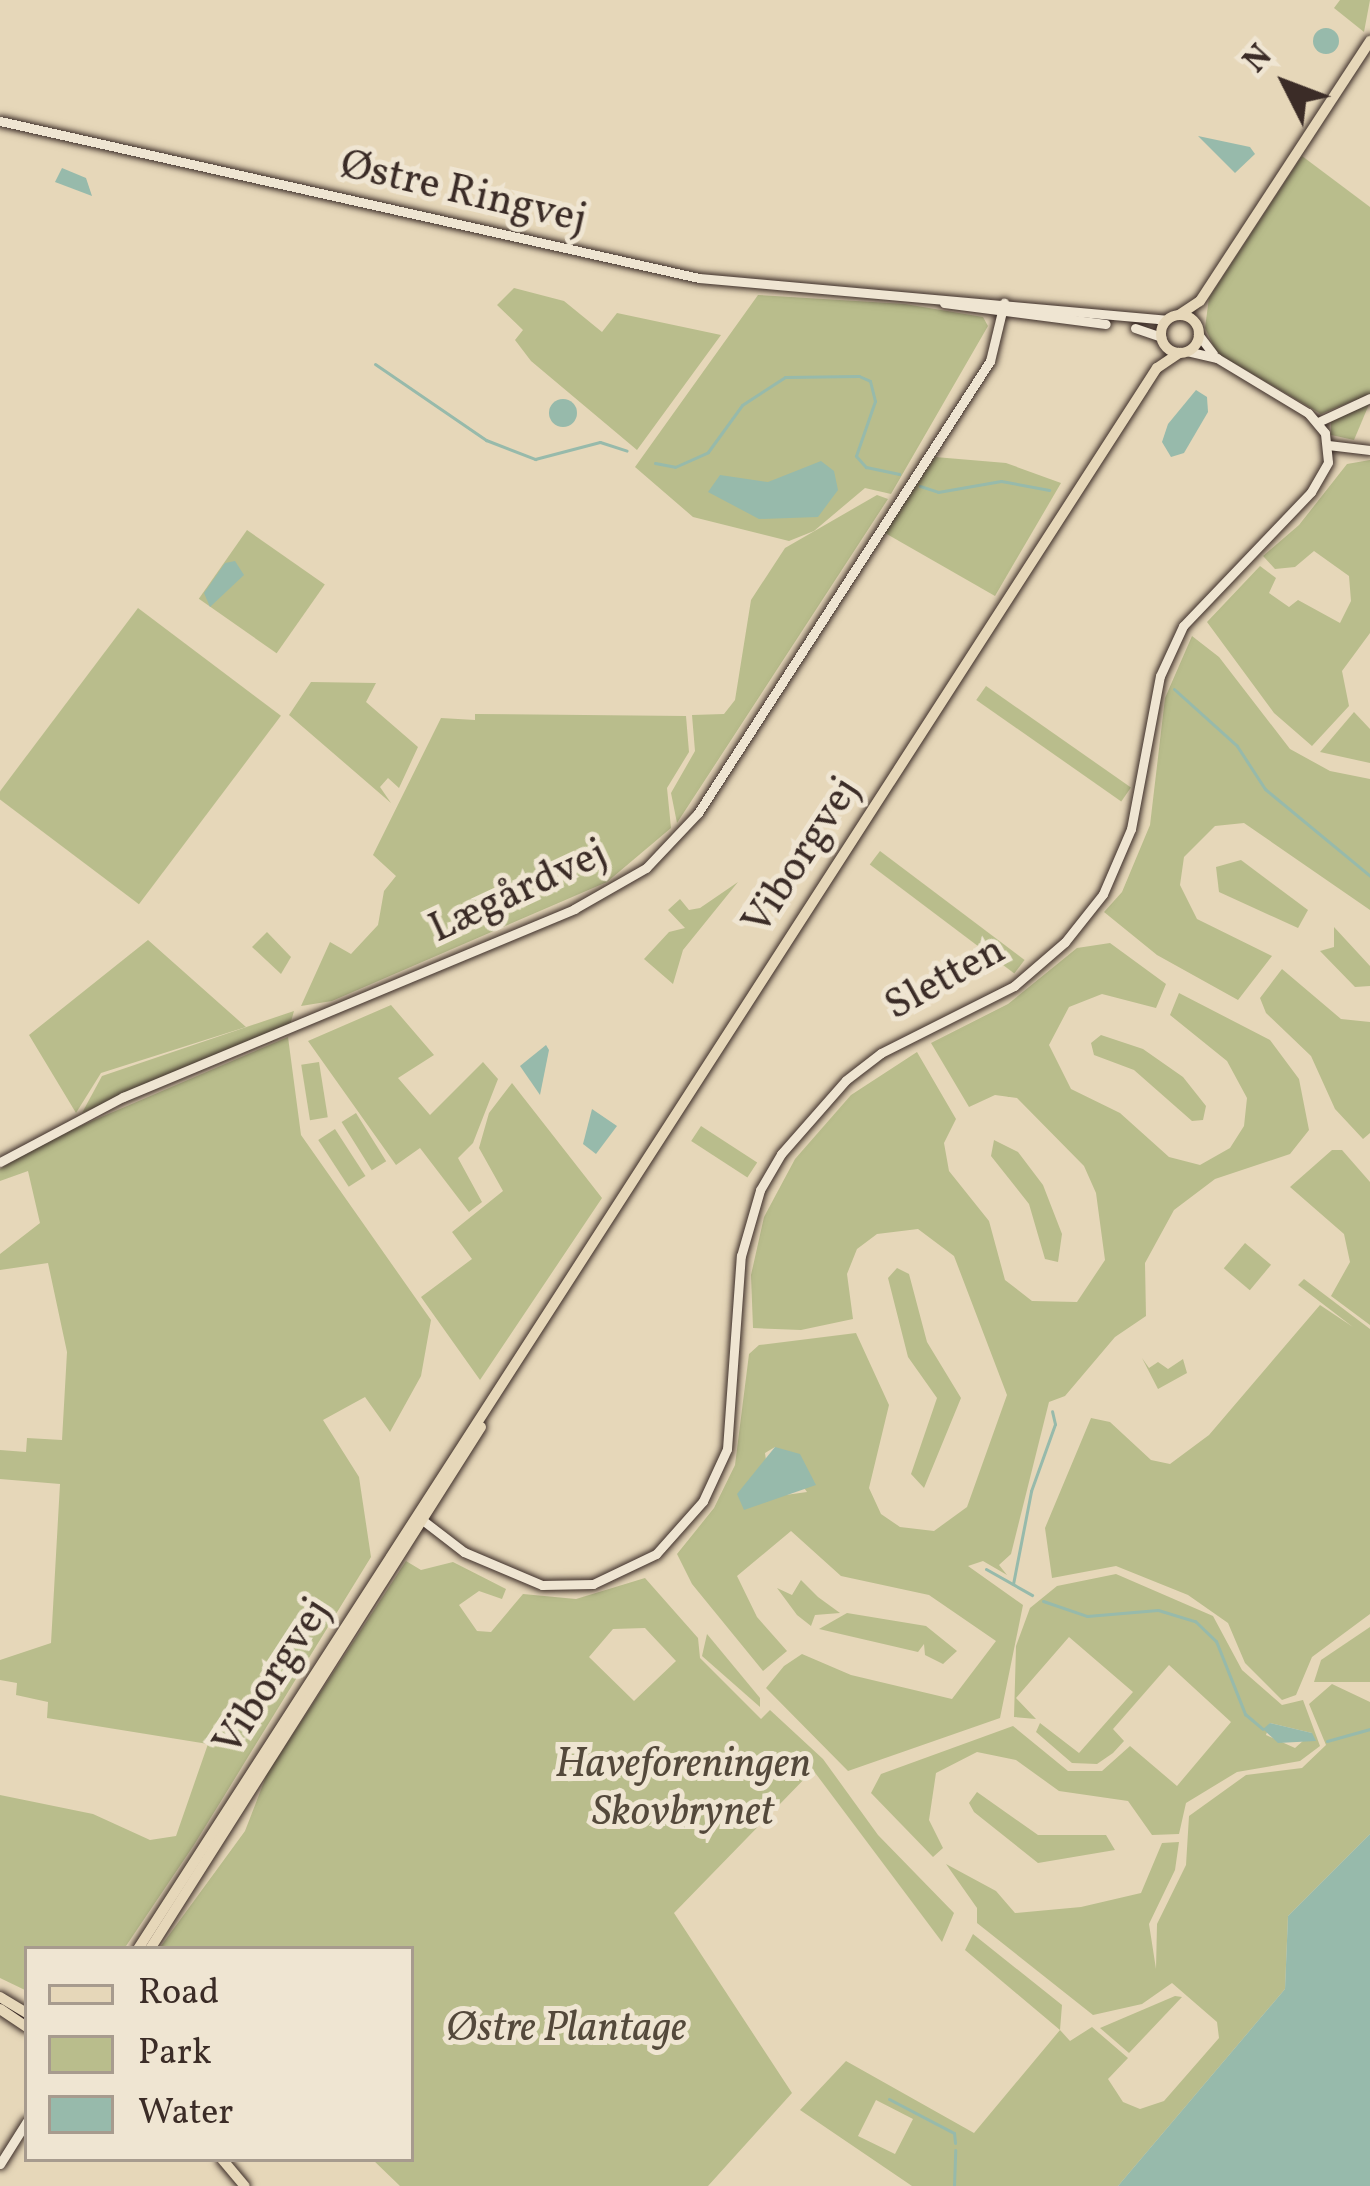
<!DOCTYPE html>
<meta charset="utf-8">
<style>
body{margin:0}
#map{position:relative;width:1370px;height:2186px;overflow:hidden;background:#e6d7b9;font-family:Vollkorn,serif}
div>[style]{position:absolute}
.green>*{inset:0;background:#b9bd8c;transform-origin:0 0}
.water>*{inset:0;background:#97baab}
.round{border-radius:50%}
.stream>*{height:3px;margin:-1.5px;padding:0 1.5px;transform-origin:1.5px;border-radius:1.5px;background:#97baab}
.roads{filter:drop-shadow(0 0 3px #3b2c27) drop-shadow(0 0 3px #3b2c27)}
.secondary>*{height:9px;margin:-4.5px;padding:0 4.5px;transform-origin:4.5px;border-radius:4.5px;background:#efe5d2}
.primary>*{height:10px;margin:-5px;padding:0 5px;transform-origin:5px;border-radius:5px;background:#e6d7b9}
.primary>.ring{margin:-5px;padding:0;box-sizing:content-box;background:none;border:10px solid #e6d7b9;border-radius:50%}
span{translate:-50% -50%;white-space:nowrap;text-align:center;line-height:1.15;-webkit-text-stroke:10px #efe5d2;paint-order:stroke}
.street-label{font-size:42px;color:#3b2c27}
.park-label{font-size:42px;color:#54493b;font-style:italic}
.legend{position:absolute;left:24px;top:1946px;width:390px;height:216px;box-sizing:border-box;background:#efe5d2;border:3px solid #a79b8e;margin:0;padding:15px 21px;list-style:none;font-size:36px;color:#3b2c27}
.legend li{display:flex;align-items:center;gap:24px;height:60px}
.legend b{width:60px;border:3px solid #a79b8e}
.north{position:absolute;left:1226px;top:24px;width:120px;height:120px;-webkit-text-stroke:9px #efe5d2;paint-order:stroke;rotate:312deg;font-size:33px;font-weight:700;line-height:48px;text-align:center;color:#3b2c27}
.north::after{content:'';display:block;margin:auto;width:42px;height:54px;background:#3b2c27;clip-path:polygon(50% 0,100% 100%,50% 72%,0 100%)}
</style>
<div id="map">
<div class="green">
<div style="clip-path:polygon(1340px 0,1370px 0,1364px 32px,1334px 8px)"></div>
<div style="clip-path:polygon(1302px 156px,1370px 207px,1370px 394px,1321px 414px,1217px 353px,1205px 328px,1209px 298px)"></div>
<div style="clip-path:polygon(514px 288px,564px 301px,602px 332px,617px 313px,721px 335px,637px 450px,531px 361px,515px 340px,523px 330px,497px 305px)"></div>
<div style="clip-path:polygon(758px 295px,905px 304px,983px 317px,988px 326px,891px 494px,865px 488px,814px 531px,789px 541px,693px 517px,635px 467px)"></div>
<div style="clip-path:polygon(1370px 402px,1354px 440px,1331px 435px,1331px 422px)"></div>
<div style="clip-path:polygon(935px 457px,1006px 463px,1061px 483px,995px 596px,885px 533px)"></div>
<div style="clip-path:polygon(1370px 460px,1370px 633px,1342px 671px,1349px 706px,1312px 746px,1274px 713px,1207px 622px,1260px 566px,1276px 578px,1269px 593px,1289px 607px,1298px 600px,1340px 623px,1351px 601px,1349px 576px,1314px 551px,1295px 567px,1275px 569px,1263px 556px,1299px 525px,1347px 464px)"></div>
<div style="clip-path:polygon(877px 495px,888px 499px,677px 823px,671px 793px,695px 751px,692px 715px,724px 714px,735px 700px,751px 600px,785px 548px)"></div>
<div style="left:247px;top:530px;width:95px;height:84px;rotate:35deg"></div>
<div style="left:138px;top:608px;width:179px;height:236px;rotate:37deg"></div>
<div style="clip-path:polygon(1192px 636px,1219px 657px,1290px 749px,1330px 771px,1370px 779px,1370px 910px,1244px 823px,1215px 826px,1184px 857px,1180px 885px,1197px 919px,1272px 956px,1238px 1000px,1157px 955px,1104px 912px,1122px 892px,1150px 825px,1165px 698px)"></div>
<div style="clip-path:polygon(311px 682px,376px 683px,366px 702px,418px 747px,399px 788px,388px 778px,380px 787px,391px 803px,289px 715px)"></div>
<div style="left:986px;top:686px;width:177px;height:17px;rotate:35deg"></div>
<div style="clip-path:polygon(1354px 712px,1370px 729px,1370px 763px,1320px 752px)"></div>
<div style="clip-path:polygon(475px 714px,686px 716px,689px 752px,667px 788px,671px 828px,607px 882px,332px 1001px,301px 1006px,330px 942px,351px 954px,378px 925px,384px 891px,396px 876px,373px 855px,441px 718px,475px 720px)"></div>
<div style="left:880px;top:851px;width:181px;height:17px;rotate:37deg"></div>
<div style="clip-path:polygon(1241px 860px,1308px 910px,1298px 928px,1219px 892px,1216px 867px)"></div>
<div style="clip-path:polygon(738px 882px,683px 950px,673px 984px,644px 959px,669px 932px,685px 928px,668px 910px,680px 899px,689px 910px,700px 908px)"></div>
<div style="clip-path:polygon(1334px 927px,1370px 966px,1370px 986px,1355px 987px,1320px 951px,1334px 947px)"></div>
<div style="clip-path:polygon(267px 932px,291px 957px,281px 974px,252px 947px)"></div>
<div style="clip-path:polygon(148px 940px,246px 1027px,101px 1073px,76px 1113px,29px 1035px)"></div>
<div style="clip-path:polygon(evenodd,1110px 943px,1166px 984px,1156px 1008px,1102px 994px,1069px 1007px,1049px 1045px,1071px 1089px,1120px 1113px,1169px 1157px,1200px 1165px,1230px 1148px,1244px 1126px,1247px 1098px,1227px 1061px,1170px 1015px,1179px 993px,1270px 1040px,1299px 1079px,1309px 1130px,1290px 1154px,1215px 1179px,1174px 1210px,1145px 1263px,1146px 1316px,1115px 1337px,1065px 1396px,1049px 1402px,1011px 1554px,999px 1565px,1007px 1575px,983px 1561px,968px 1566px,1023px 1605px,1000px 1718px,848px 1771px,766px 1688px,784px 1666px,802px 1654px,851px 1675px,952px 1699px,996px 1641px,929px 1595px,841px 1576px,791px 1531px,737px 1576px,757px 1617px,787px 1651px,763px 1671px,692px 1584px,677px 1554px,714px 1508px,735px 1465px,749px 1354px,759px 1345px,856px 1333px,889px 1405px,869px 1488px,881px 1514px,900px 1527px,934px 1531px,967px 1507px,1007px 1395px,954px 1256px,918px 1229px,877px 1234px,857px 1249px,847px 1274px,853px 1319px,801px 1330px,753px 1328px,751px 1275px,764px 1217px,795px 1159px,851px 1095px,917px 1052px,956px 1119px,944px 1143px,949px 1171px,989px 1221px,1005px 1280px,1032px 1301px,1077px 1302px,1105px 1260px,1096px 1193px,1084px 1166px,1017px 1098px,995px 1095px,969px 1107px,931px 1043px,1008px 1004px,1077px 948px,1110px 943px,775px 1447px,807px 1492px,771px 1497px,765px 1453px,775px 1447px)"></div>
<div style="clip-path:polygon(1282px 969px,1341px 1019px,1370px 1022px,1370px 1133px,1363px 1139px,1335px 1109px,1311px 1056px,1266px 1013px,1260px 998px)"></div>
<div style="clip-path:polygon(391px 1005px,434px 1055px,398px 1078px,430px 1115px,483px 1062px,498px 1079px,473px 1143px,458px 1158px,482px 1202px,469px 1212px,420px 1148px,396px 1165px,308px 1041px)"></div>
<div style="clip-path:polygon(294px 1011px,290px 1025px,82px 1113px,102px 1076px)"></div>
<div style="clip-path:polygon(1101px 1035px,1143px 1049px,1183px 1077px,1206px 1106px,1203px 1120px,1192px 1121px,1134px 1070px,1094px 1055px,1091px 1043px)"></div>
<div style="clip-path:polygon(288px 1037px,301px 1135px,431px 1320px,421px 1376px,390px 1432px,365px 1397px,323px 1420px,359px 1477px,371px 1557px,194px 1845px,124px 1949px,27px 1949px,27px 1991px,0 1978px,0 1795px,93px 1814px,150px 1840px,176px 1836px,208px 1744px,47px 1718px,48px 1702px,16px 1695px,17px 1683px,0 1680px,0 1660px,51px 1643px,60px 1484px,0 1479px,0 1450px,26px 1452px,27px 1438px,62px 1440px,67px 1352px,48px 1263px,0 1270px,0 1254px,40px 1223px,28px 1171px,0 1181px,0 1169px,50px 1139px)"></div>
<div style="left:319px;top:1062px;width:56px;height:18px;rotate:81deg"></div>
<div style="clip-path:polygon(512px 1083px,602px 1198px,480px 1380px,421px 1297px,472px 1259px,452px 1232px,503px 1191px,479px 1148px,489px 1113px)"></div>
<div style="left:356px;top:1113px;width:57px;height:17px;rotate:58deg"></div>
<div style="left:701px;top:1126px;width:67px;height:18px;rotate:33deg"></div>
<div style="left:335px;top:1129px;width:56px;height:20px;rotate:57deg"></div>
<div style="clip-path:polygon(994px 1140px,1018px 1152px,1043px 1185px,1062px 1234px,1058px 1262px,1045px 1259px,1029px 1204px,991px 1156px)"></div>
<div style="clip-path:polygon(1332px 1150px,1342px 1150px,1370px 1182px,1370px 1325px,1331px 1296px,1350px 1262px,1344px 1234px,1290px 1187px)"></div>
<div style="left:1245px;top:1243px;width:34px;height:33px;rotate:40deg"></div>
<div style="clip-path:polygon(897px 1268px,909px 1274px,927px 1342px,961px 1398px,924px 1488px,911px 1474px,937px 1398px,908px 1357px,888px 1278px)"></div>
<div style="clip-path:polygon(1304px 1279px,1370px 1329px,1370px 1614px,1312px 1657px,1296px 1695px,1282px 1700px,1245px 1663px,1228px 1623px,1188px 1595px,1116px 1566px,1052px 1578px,1045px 1528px,1091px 1418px,1110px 1422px,1151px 1460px,1170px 1464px,1209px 1435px,1320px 1305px,1353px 1327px,1298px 1285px)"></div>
<div style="clip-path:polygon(1142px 1358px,1149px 1368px,1158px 1362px,1168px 1369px,1183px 1359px,1187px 1373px,1158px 1389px)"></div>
<div style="clip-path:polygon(evenodd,406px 1561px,421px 1570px,453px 1562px,506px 1589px,502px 1599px,479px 1591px,459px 1605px,477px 1631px,491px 1632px,523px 1594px,576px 1599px,645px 1578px,698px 1638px,700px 1658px,761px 1719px,770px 1710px,823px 1759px,878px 1835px,954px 1913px,942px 1942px,813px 1770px,674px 1913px,792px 2093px,708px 2186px,400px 2186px,372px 2159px,411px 2159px,411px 1949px,161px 1946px,245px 1831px,267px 1774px,406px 1561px,645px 1628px,676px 1661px,634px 1701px,589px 1657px,613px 1629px,645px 1628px)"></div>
<div style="clip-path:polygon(evenodd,1116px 1574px,1213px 1616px,1242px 1670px,1282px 1705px,1303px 1700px,1320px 1746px,1300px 1761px,1237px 1772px,1186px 1803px,1179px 1834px,1152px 1835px,1128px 1801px,1059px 1791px,1016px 1760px,977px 1752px,936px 1773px,929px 1820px,943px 1848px,933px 1857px,871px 1793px,881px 1774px,1013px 1726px,1068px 1771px,1102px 1771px,1130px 1746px,1177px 1786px,1231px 1722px,1169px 1665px,1113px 1729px,1124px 1741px,1113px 1753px,1097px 1764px,1072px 1763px,1036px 1732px,1040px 1723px,1079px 1753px,1133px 1692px,1069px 1637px,1016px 1698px,1036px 1719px,1014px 1717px,1016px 1646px,1030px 1608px,1057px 1586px,1116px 1574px,1270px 1723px,1312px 1733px,1295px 1748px,1266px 1735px,1270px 1723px)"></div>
<div style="clip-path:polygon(801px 1580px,818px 1597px,840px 1613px,815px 1615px,811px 1626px,797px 1615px,777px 1588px,792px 1595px)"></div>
<div style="clip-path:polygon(847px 1613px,926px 1626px,957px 1651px,943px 1664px,925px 1655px,924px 1644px,918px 1652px,819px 1629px)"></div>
<div style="clip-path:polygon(1370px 1627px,1370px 1682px,1314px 1682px,1321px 1660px)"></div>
<div style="clip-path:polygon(707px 1634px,760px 1698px,760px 1707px,702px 1656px)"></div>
<div style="clip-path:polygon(evenodd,1332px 1684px,1370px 1702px,1370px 1834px,1288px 1916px,1285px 1989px,1118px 2186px,912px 2186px,800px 2110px,846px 2061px,974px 2133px,1060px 2030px,965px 1950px,973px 1934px,1062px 2005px,1060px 2030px,1070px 2041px,1092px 2027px,1128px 2058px,1108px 2079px,1123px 2102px,1140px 2109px,1164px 2101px,1219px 2038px,1217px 2022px,1172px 1983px,1142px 2004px,1093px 2015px,977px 1923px,977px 1908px,946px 1864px,996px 1891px,1015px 1913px,1081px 1907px,1141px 1893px,1162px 1843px,1179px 1842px,1175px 1870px,1149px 1924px,1156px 1969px,1157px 1924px,1186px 1865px,1189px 1816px,1246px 1775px,1302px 1768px,1326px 1745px,1309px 1704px,1332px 1684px,876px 2100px,913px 2119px,895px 2154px,858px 2136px,876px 2100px)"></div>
<div style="clip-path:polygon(977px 1792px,1038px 1835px,1106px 1835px,1115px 1850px,1038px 1863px,974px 1812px,969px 1803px)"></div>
<div style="clip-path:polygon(1175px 1996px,1182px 1997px,1129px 2053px,1100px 2028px)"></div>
</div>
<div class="water">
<div class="round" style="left:1313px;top:28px;width:26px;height:26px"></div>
<div style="clip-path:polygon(1198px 136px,1250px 147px,1255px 154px,1235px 173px)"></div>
<div style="clip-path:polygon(62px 168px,86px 178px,92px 196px,55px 182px)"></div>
<div style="clip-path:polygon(1196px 390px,1207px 397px,1208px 412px,1184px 453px,1171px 457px,1162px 442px,1168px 424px)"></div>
<div class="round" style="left:549px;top:399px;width:28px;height:28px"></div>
<div style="clip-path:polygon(821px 461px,834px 471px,838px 490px,818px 517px,759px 519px,708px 492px,720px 475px,768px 482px)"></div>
<div style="clip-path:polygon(225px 563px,235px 561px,244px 575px,210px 607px,204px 593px)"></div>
<div style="clip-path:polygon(546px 1045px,549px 1050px,540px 1095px,520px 1066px)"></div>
<div style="clip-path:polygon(592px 1109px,617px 1126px,596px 1154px,583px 1144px)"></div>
<div style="clip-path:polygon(775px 1447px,800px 1454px,816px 1485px,744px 1510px,737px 1494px)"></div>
<div style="clip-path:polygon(1270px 1723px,1312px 1733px,1316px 1741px,1278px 1743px,1263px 1729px)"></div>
<div style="clip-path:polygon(1370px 1834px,1370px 2186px,1118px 2186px,1285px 1989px,1288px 1916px)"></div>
</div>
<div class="stream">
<div style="left:375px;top:364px;width:135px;rotate:34.4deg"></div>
<div style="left:486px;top:440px;width:53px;rotate:21.2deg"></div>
<div style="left:535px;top:459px;width:67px;rotate:-14.7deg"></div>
<div style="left:600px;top:442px;width:28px;rotate:18deg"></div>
<div style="left:655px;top:463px;width:20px;rotate:11deg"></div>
<div style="left:675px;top:467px;width:36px;rotate:-24deg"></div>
<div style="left:708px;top:452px;width:58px;rotate:-54.1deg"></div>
<div style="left:742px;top:405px;width:51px;rotate:-33.1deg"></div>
<div style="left:785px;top:377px;width:74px;rotate:-0.8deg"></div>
<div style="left:859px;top:376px;width:12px;rotate:24deg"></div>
<div style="left:870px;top:381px;width:21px;rotate:76deg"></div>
<div style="left:875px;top:401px;width:58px;rotate:109.1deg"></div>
<div style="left:856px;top:456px;width:15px;rotate:48deg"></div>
<div style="left:866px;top:467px;width:34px;rotate:12deg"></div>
<div style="left:920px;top:486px;width:19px;rotate:18deg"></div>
<div style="left:938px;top:492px;width:64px;rotate:-9.9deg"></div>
<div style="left:1001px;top:481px;width:49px;rotate:10.6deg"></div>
<div style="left:1174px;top:689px;width:85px;rotate:42.1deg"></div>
<div style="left:1237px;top:746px;width:51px;rotate:56.9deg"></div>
<div style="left:1265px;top:789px;width:136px;rotate:39.6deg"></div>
<div style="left:986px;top:1569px;width:53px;rotate:29.5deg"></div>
<div style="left:1013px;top:1584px;width:95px;rotate:-79deg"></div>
<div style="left:1031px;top:1491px;width:71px;rotate:-70.3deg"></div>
<div style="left:1055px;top:1424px;width:13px;rotate:-103deg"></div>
<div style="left:1043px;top:1601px;width:46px;rotate:18.8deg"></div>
<div style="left:1087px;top:1616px;width:71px;rotate:-4.8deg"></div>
<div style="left:1158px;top:1610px;width:39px;rotate:17deg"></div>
<div style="left:1195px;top:1621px;width:29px;rotate:44deg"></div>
<div style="left:1216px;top:1641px;width:79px;rotate:68.3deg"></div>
<div style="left:1245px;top:1714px;width:23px;rotate:40deg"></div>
<div style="left:1327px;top:1741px;width:45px;rotate:-15.6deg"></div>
<div style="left:889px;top:2099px;width:73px;rotate:27.6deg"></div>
<div style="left:954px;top:2133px;width:10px;rotate:84deg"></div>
<div style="left:954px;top:2186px;width:36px;rotate:-88deg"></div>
</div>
<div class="roads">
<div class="secondary">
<div style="left:0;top:121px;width:716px;rotate:12.66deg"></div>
<div style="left:699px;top:278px;width:469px;rotate:5.1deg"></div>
<div style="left:944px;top:303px;width:163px;rotate:7.4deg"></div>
<div style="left:1135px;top:328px;width:28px;rotate:19deg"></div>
<div style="left:1198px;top:334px;width:25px;rotate:53deg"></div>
<div style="left:1318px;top:422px;width:57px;rotate:-24.8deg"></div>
<div style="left:1328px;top:445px;width:42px;rotate:6.8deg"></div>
<div style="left:0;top:1162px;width:139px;rotate:-27.9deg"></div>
<div style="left:123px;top:1097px;width:489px;rotate:-22.6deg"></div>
<div style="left:574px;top:909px;width:83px;rotate:-29.7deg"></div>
<div style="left:646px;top:868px;width:76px;rotate:-46.6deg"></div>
<div style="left:698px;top:813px;width:538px;rotate:-57.14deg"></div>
<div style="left:990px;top:361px;width:60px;rotate:-76.4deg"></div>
<div style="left:425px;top:1522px;width:49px;rotate:37.6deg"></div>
<div style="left:464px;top:1552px;width:85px;rotate:22.9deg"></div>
<div style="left:542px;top:1585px;width:51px;rotate:-1.1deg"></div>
<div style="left:593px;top:1584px;width:70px;rotate:-25.5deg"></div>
<div style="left:656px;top:1554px;width:71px;rotate:-48.4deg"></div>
<div style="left:703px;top:1501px;width:57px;rotate:-65.2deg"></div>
<div style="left:727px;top:1449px;width:194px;rotate:-85.9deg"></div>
<div style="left:741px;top:1256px;width:69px;rotate:-73.9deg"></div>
<div style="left:760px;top:1190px;width:42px;rotate:-59.7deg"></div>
<div style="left:781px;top:1154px;width:98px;rotate:-48.7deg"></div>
<div style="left:846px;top:1080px;width:44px;rotate:-37.6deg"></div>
<div style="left:881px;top:1053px;width:149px;rotate:-26.7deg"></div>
<div style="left:1014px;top:986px;width:67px;rotate:-40.8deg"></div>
<div style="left:1065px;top:942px;width:61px;rotate:-51.6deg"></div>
<div style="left:1103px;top:894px;width:71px;rotate:-66.7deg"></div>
<div style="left:1131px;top:829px;width:156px;rotate:-79.3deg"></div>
<div style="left:1160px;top:676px;width:55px;rotate:-65.3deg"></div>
<div style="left:1183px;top:626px;width:185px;rotate:-46.3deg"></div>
<div style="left:1311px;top:492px;width:34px;rotate:-60deg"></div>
<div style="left:1328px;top:462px;width:29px;rotate:-96deg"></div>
<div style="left:1325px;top:433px;width:26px;rotate:-130deg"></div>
<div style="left:1308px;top:413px;width:106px;rotate:-148.9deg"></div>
<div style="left:1217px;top:358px;width:31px;rotate:-167deg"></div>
<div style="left:0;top:2164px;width:51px;rotate:-57.9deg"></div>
</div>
<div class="primary">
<div style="left:1179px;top:315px;width:25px;rotate:-34deg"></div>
<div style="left:1200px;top:301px;width:311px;rotate:-56.8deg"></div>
<div class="ring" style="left:1161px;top:315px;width:28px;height:28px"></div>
<div style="left:138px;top:1949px;width:1881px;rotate:-57.2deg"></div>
<div style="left:1157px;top:368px;width:27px;rotate:-34deg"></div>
<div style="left:150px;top:1949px;width:618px;rotate:-57.62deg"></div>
<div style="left:0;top:1997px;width:31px;rotate:31deg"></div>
<div style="left:0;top:2009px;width:32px;rotate:34deg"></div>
<div style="left:222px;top:2159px;width:35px;rotate:50deg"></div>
</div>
</div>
<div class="street-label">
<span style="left:463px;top:194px;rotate:13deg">Østre Ringvej</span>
<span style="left:803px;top:857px;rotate:-57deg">Viborgvej</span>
<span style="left:519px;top:893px;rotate:-25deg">Lægårdvej</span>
<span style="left:946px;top:980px;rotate:-29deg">Sletten</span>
<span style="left:274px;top:1678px;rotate:-57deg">Viborgvej</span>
</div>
<div class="park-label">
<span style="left:683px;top:1790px">Haveforeningen<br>Skovbrynet</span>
<span style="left:566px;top:2030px">Østre Plantage</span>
</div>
<ul class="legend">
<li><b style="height:15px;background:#e6d7b9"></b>Road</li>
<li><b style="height:33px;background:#b9bd8c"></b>Park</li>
<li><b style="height:33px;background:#97baab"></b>Water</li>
</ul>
<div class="north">N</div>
</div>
